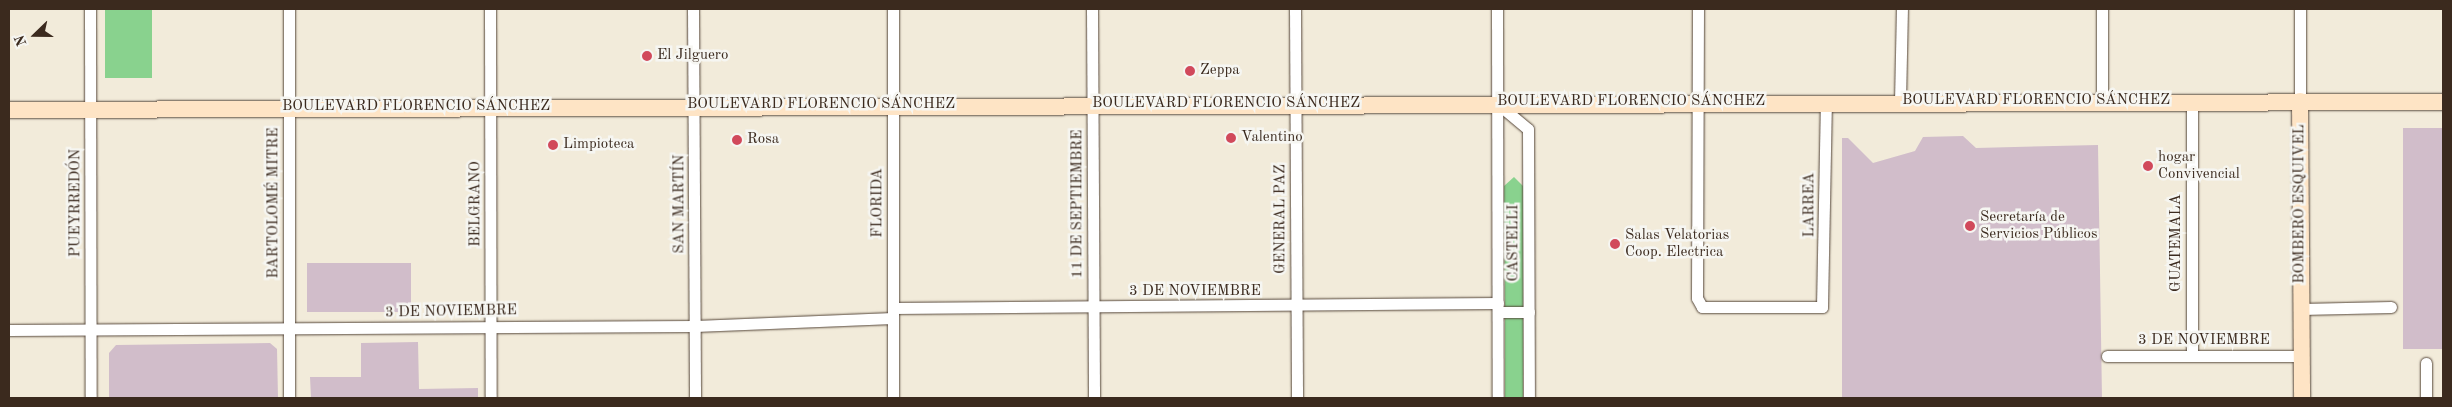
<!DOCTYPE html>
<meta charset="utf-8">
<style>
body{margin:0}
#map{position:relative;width:2452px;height:407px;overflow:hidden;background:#f2ebda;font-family:"Old Standard TT",serif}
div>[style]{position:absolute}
.industrial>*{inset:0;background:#d1bdca;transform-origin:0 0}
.green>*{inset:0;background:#89d28e;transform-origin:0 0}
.roads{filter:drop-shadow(0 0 1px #56473a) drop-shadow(0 0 1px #56473a)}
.street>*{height:11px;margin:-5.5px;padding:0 5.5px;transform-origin:5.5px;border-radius:5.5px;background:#fff}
.secondary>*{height:16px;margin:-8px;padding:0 8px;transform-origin:8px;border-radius:8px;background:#fee4c5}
.dots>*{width:14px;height:14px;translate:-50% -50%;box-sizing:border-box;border:2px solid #f6f6f2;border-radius:50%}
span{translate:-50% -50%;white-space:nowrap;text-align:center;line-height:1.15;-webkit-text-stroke:5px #f6f6f2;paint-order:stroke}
.poi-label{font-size:15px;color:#3b2a1e}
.left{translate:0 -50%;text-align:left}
.street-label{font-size:15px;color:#3b2a1e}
.frame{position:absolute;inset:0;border:10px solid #3b2a1e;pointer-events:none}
.north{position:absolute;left:10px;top:10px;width:50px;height:50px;-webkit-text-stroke:4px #f6f6f2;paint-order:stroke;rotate:248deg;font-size:14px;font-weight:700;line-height:20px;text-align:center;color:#3b2a1e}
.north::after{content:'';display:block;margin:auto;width:18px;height:22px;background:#3b2a1e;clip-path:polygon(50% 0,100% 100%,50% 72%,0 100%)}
</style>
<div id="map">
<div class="industrial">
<div style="left:2443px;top:128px;width:221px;height:40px;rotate:90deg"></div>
<div style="clip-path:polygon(1963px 136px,1976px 148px,2098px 145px,2102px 398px,1842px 398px,1842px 138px,1848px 138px,1873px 163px,1915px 151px,1923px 137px)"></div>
<div style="left:411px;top:263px;width:49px;height:104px;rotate:90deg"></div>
<div style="clip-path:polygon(418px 342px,419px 389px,478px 388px,478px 398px,311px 398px,310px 377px,361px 377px,361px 343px)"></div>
<div style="clip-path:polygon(270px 343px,277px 349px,278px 398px,109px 398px,109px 353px,116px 345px)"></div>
</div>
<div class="green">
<div style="left:105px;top:9px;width:47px;height:69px"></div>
<div style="clip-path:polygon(1514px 177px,1523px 186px,1523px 307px,1505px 307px,1504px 186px)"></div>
<div style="left:1505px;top:318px;width:18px;height:80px"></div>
</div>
<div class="roads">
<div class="street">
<div style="left:90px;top:9px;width:389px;rotate:89.9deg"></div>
<div style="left:289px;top:9px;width:389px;rotate:90deg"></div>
<div style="left:490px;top:9px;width:389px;rotate:89.9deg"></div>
<div style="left:693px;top:9px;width:389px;rotate:89.7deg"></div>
<div style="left:893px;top:9px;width:389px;rotate:90deg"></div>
<div style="left:1092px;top:9px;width:389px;rotate:89.7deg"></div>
<div style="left:1295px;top:9px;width:389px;rotate:89.7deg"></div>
<div style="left:1497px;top:9px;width:389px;rotate:89.9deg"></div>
<div style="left:1698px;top:9px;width:289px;rotate:90.2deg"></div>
<div style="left:1697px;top:298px;width:10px;rotate:61deg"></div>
<div style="left:1702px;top:307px;width:120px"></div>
<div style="left:1822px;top:307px;width:205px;rotate:-88.9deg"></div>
<div style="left:2102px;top:9px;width:93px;rotate:90deg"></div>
<div style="left:2192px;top:101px;width:255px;rotate:90deg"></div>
<div style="left:2300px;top:101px;width:92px;rotate:-90deg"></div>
<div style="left:1900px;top:102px;width:93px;rotate:-88.8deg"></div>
<div style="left:1498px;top:104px;width:39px;rotate:40deg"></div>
<div style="left:1528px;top:129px;width:269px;rotate:89.8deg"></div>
<div style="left:893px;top:308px;width:605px;rotate:-0.47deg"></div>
<div style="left:2301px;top:309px;width:90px;rotate:-1.3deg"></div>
<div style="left:1498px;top:312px;width:31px"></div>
<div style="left:9px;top:330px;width:686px;rotate:-0.33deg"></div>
<div style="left:695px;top:326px;width:198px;rotate:-2.3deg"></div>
<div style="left:2107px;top:356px;width:194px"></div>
<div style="left:2426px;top:363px;width:35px;rotate:90deg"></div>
</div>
<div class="secondary">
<div style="left:2300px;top:101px;width:297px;rotate:89.6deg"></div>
<div style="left:9px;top:110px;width:2434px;rotate:-0.19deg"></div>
</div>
</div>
<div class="dots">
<div style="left:647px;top:56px;background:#d1495b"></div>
<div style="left:1190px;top:71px;background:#d1495b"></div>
<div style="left:1231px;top:138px;background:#d1495b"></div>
<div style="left:737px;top:140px;background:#d1495b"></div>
<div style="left:553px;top:145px;background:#d1495b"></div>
<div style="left:2148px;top:166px;background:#d1495b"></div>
<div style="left:1970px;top:226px;background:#d1495b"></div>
<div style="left:1615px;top:244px;background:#d1495b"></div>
</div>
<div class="poi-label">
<span class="left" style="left:657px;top:56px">El Jilguero</span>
<span class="left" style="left:1200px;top:71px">Zeppa</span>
<span class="left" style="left:1241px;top:138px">Valentino</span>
<span class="left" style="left:747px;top:140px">Rosa</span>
<span class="left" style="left:563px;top:145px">Limpioteca</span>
<span class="left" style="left:2158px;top:166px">hogar<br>Convivencial</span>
<span class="left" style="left:1980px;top:226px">Secretaría de<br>Servicios Públicos</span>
<span class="left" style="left:1625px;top:244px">Salas Velatorias<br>Coop. Electrica</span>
</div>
<div class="street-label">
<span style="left:2036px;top:101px">BOULEVARD FLORENCIO SÁNCHEZ</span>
<span style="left:1631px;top:102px">BOULEVARD FLORENCIO SÁNCHEZ</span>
<span style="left:1226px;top:104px">BOULEVARD FLORENCIO SÁNCHEZ</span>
<span style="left:821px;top:105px">BOULEVARD FLORENCIO SÁNCHEZ</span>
<span style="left:416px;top:107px">BOULEVARD FLORENCIO SÁNCHEZ</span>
<span style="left:76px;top:203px;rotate:-90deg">PUEYRREDÓN</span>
<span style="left:274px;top:203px;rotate:-90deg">BARTOLOMÉ MITRE</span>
<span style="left:878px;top:203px;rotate:-90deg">FLORIDA</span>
<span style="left:476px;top:204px;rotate:-90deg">BELGRANO</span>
<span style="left:680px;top:204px;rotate:-90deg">SAN MARTÍN</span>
<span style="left:1078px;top:204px;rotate:-90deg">11 DE SEPTIEMBRE</span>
<span style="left:2300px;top:204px;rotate:-90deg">BOMBERO ESQUIVEL</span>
<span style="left:1810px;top:205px;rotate:-90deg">LARREA</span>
<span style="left:1281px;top:219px;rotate:-90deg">GENERAL PAZ</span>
<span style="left:1514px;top:243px;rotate:-90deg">CASTELLI</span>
<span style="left:2177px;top:243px;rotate:-90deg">GUATEMALA</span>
<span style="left:1195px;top:292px">3 DE NOVIEMBRE</span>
<span style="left:451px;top:312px;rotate:-1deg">3 DE NOVIEMBRE</span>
<span style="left:2204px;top:341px">3 DE NOVIEMBRE</span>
</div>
<div class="frame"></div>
<div class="north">N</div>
</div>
